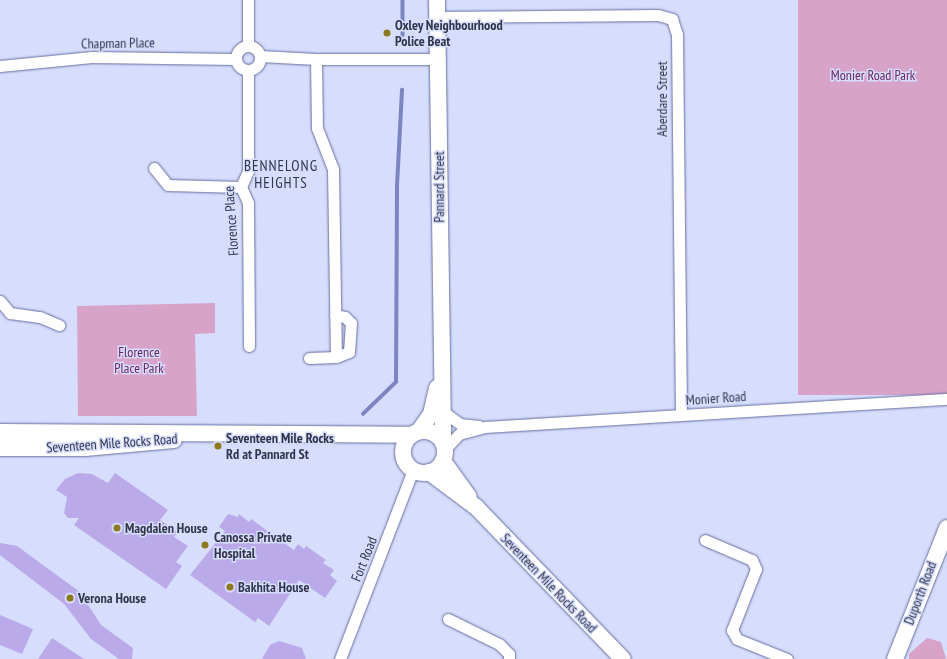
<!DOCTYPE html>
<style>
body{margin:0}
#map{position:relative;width:947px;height:659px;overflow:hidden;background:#d6ddfd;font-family:"PT Sans Narrow",sans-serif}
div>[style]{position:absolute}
.green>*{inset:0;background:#d7a3c9;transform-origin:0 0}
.stream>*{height:3.5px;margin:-1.75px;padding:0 1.75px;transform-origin:1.75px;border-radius:1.75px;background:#7c85c2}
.building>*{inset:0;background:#bbaaea}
.roads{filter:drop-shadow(0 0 1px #666e9e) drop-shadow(0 0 1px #666e9e)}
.minor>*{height:11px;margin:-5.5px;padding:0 5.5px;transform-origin:5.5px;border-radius:5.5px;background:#fff}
.minor>.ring{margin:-5.5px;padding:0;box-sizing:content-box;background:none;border:11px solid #fff;border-radius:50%}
.secondary>*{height:16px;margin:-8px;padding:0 8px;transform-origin:8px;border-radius:8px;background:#fff}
.secondary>.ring{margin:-8px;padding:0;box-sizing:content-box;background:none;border:16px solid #fff;border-radius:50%}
.dots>*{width:11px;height:11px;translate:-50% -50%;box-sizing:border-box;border:2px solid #d6ddfd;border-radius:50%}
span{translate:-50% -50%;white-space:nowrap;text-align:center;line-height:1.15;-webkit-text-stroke:3px #d6ddfd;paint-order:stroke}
.poi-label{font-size:14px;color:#32364b;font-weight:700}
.left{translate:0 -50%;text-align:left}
.street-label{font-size:14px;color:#32364b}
.park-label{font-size:14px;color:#6c265e}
.neighbourhood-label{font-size:15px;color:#32364b;letter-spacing:1px}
</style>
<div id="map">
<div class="green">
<div style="left:798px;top:0;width:149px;height:395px"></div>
<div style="clip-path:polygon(215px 303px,215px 333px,195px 334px,197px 416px,78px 416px,77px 306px)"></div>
<div style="clip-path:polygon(927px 638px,941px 642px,946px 659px,909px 659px,909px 654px)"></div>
</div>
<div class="stream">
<div style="left:403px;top:0;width:35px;rotate:90deg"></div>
<div style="left:363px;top:414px;width:46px;rotate:-44.1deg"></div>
<div style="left:396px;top:382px;width:196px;rotate:-89.7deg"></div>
<div style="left:397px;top:186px;width:96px;rotate:-87deg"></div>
</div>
<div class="building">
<div style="clip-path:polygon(78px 473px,92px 474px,108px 483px,115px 473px,168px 510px,160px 520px,178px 532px,174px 537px,188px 546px,176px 562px,182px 566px,166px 589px,74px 525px,79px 518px,68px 518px,64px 513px,67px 497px,56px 490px,65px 479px)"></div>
<div style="clip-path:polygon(228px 514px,238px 517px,239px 514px,249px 522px,251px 519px,294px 550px,298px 544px,304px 549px,306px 546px,326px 560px,323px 563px,334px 570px,330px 575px,337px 581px,325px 598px,299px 580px,269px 626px,258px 618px,255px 622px,190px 575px,225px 531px,219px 527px)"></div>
<div style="clip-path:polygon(0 543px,17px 546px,80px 592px,101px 625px,133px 648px,132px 659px,119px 659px,91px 639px,64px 604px,0 555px)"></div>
<div style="clip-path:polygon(0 615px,33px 629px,22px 654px,0 645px)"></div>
<div style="clip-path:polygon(52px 638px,84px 659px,38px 659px)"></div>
<div style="clip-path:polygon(279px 641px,302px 648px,306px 659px,262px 659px,270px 645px)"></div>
</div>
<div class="roads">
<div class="minor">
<div style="left:437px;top:17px;width:221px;rotate:-0.5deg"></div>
<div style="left:658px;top:15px;width:15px;rotate:16deg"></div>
<div style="left:672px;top:19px;width:16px;rotate:72deg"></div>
<div style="left:677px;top:34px;width:381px;rotate:89.4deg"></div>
<div style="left:248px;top:46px;width:46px;rotate:-90deg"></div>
<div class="ring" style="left:236px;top:46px;width:13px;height:13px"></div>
<div style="left:260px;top:56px;width:56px;rotate:3.1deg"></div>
<div style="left:316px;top:59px;width:123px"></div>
<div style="left:316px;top:59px;width:69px;rotate:89.2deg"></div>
<div style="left:317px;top:128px;width:44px;rotate:68.7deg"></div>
<div style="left:333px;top:169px;width:188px;rotate:89.1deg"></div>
<div style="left:0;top:66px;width:92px;rotate:-5.6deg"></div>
<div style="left:92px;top:57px;width:144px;rotate:0.8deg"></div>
<div style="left:248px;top:70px;width:101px;rotate:90deg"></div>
<div style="left:248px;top:171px;width:17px;rotate:114deg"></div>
<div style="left:241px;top:187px;width:17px;rotate:66deg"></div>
<div style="left:248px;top:203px;width:143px;rotate:89.6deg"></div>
<div style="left:154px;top:168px;width:22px;rotate:51deg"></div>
<div style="left:168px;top:185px;width:73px;rotate:1.6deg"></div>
<div style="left:0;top:301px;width:16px;rotate:50deg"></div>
<div style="left:10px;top:313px;width:30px;rotate:8deg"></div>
<div style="left:40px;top:317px;width:21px;rotate:23deg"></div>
<div style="left:309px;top:358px;width:27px;rotate:-2deg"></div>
<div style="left:336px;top:357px;width:14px;rotate:-21deg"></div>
<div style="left:349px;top:352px;width:29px;rotate:-86deg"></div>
<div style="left:351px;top:323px;width:8px;rotate:-135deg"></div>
<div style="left:345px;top:317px;width:10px;rotate:-169deg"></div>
<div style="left:445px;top:413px;width:19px;rotate:36deg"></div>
<div style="left:460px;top:424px;width:19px;rotate:6deg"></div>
<div style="left:445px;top:449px;width:21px;rotate:-47deg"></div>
<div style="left:459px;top:434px;width:28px;rotate:-15deg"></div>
<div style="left:486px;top:427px;width:462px;rotate:-3.5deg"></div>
<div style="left:705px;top:540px;width:51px;rotate:23.1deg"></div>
<div style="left:752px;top:560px;width:10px;rotate:66deg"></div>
<div style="left:756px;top:569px;width:66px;rotate:111.5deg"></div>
<div style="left:732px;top:630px;width:10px;rotate:61deg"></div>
<div style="left:737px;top:639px;width:54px;rotate:21.8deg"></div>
<div style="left:448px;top:619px;width:57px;rotate:26.1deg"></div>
<div style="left:499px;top:644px;width:14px;rotate:45deg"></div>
<div style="left:509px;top:654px;width:5px;rotate:90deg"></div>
<div style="left:340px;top:659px;width:203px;rotate:-68.9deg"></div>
</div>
<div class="secondary">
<div style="left:437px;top:0;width:442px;rotate:89.2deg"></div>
<div style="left:419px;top:431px;width:21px;rotate:-55deg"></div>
<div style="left:431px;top:414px;width:27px;rotate:-77deg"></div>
<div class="ring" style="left:403px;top:431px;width:26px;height:26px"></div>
<div style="left:0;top:432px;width:411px;rotate:0.4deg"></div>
<div style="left:0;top:448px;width:85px"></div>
<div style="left:85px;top:448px;width:89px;rotate:-5.1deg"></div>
<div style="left:443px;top:461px;width:44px;rotate:54.2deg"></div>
<div style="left:429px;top:472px;width:59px;rotate:36.7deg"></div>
<div style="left:476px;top:507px;width:211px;rotate:46deg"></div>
<div style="left:895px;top:659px;width:141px;rotate:-68.3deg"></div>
</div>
</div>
<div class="dots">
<div style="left:387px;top:33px;background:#8c791e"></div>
<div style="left:218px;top:446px;background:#8c791e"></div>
<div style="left:117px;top:528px;background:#8c791e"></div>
<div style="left:205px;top:545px;background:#8c791e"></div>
<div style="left:230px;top:587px;background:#8c791e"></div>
<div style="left:70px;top:598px;background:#8c791e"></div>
</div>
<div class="poi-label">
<span class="left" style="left:395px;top:33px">Oxley Neighbourhood<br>Police Beat</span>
<span class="left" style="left:226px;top:446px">Seventeen Mile Rocks<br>Rd at Pannard St</span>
<span class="left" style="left:125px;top:528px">Magdalen House</span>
<span class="left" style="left:214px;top:545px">Canossa Private<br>Hospital</span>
<span class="left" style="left:238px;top:587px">Bakhita House</span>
<span class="left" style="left:78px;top:598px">Verona House</span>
</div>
<div class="street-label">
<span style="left:118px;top:43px;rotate:-1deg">Chapman Place</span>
<span style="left:662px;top:99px;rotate:-90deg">Aberdare Street</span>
<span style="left:439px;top:187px;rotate:-90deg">Pannard Street</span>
<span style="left:231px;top:221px;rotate:-94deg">Florence Place</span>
<span style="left:716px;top:398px;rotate:-4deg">Monier Road</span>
<span style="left:112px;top:443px;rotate:-4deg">Seventeen Mile Rocks Road</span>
<span style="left:364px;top:559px;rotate:-68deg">Fort Road</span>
<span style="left:549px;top:583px;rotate:46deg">Seventeen Mile Rocks Road</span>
<span style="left:920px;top:593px;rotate:-69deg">Duporth Road</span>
</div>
<div class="park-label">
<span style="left:873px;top:75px">Monier Road Park</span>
<span style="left:139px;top:360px">Florence<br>Place Park</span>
</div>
<div class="neighbourhood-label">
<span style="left:281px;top:174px">BENNELONG<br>HEIGHTS</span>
</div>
</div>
